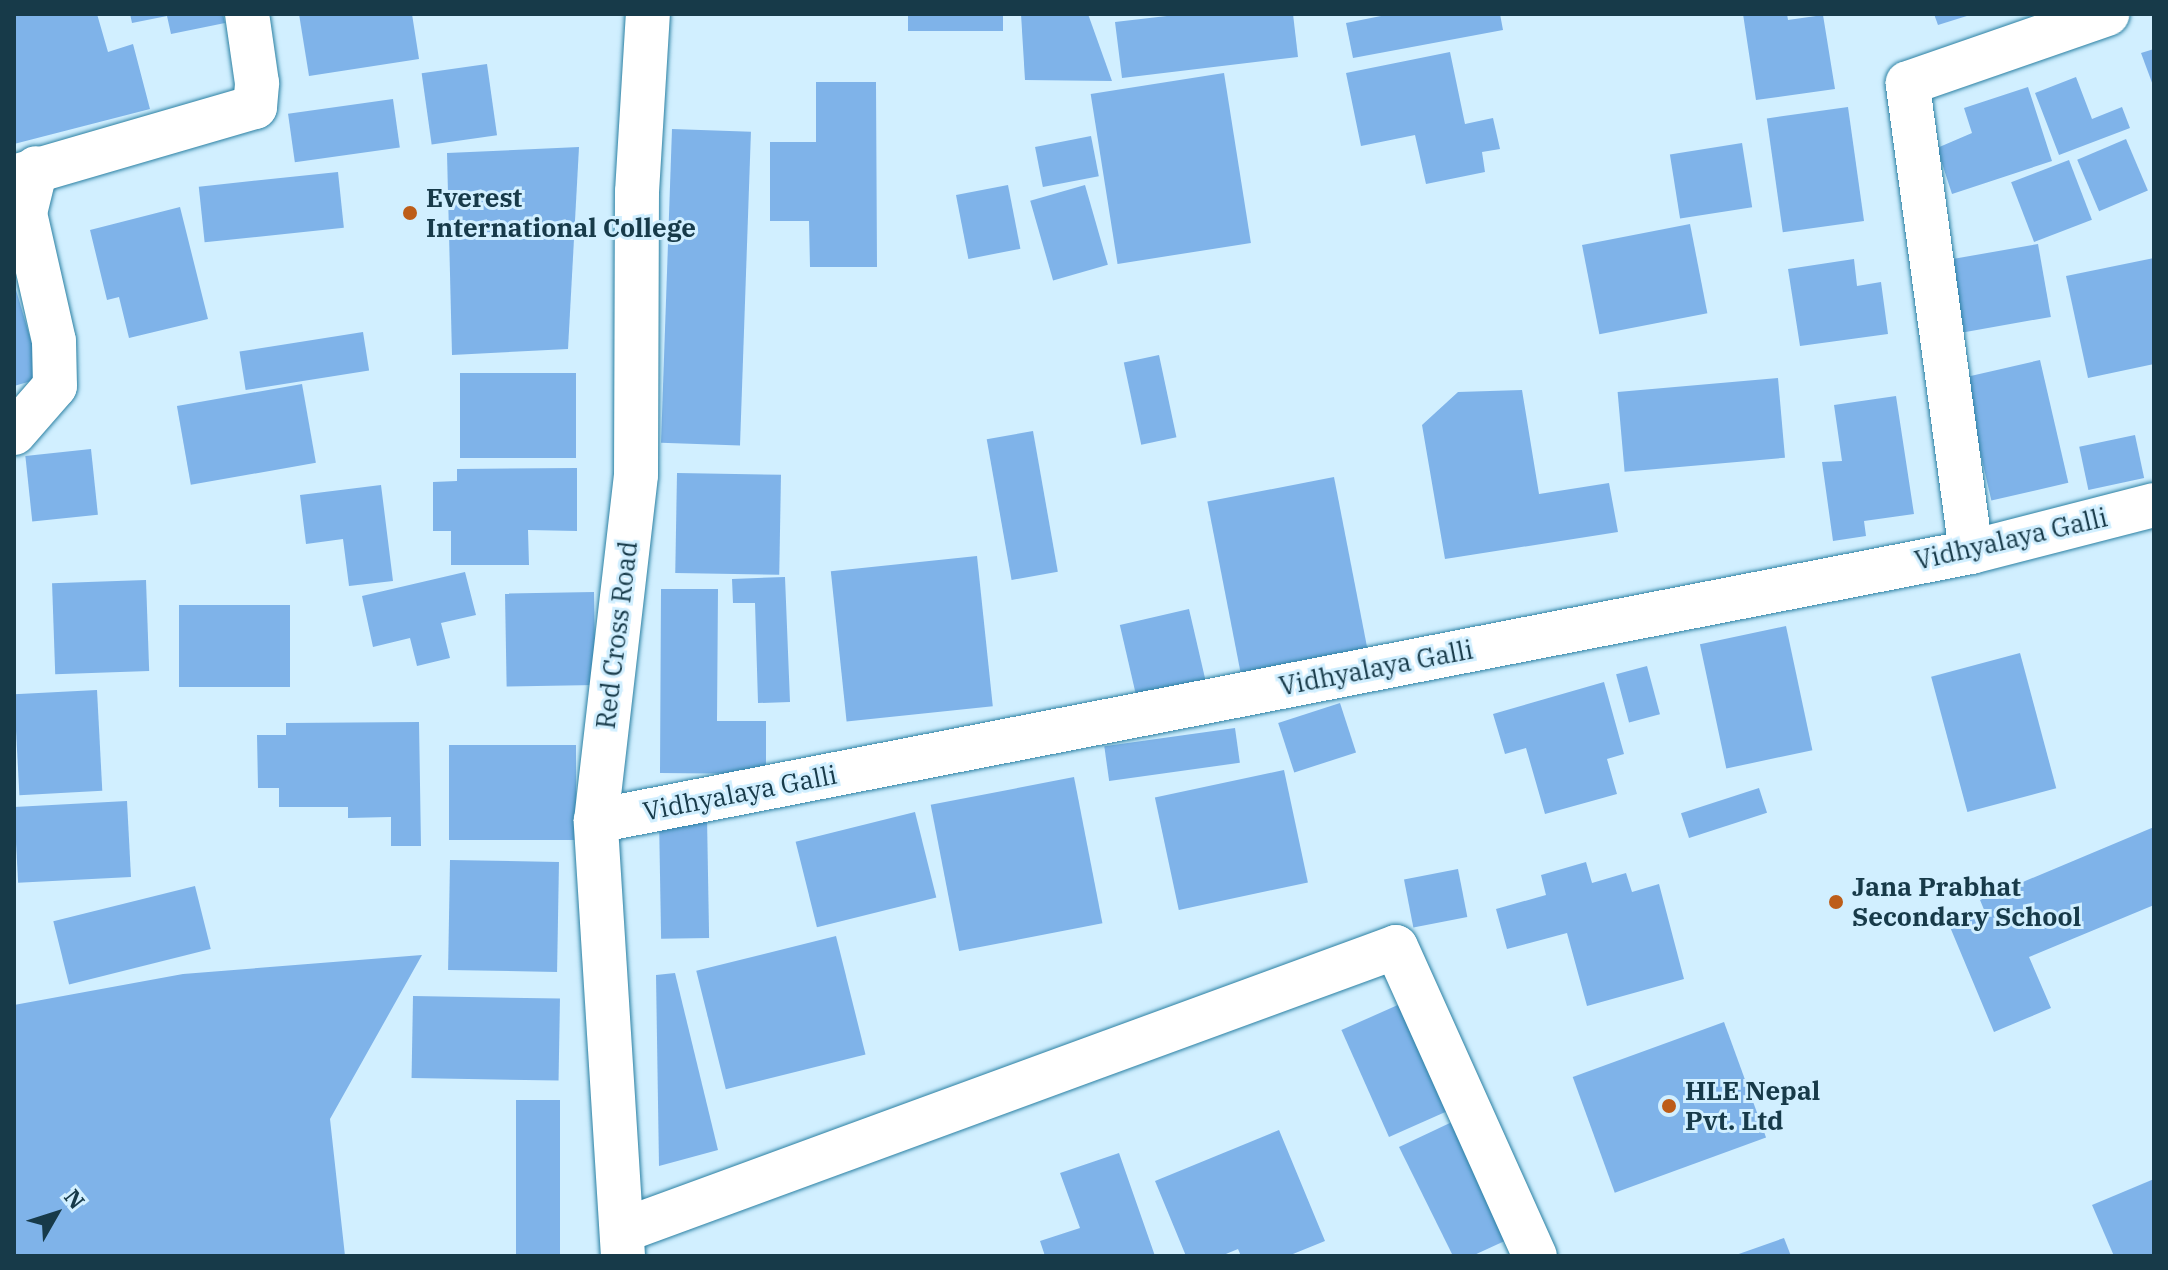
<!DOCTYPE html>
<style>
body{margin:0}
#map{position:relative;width:2168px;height:1270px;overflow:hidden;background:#d1efff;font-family:"IBM Plex Serif",serif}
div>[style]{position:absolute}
.building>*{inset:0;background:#7fb3e9;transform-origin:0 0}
.roads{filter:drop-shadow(0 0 2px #2b80a3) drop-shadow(0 0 2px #2b80a3)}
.minor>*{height:44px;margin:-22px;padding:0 22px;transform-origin:22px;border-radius:22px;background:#fff}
.dots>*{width:22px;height:22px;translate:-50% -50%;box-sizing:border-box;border:4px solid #d1efff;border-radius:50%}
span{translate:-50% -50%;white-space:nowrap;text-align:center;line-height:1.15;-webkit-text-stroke:6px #d1efff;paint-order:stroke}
.poi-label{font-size:26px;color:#173a49;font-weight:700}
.left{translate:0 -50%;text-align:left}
.street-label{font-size:26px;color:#173a49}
.frame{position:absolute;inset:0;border:16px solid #173a49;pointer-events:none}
.north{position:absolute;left:16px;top:1174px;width:80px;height:80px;-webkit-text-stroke:6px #d1efff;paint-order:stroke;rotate:51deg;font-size:22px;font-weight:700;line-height:32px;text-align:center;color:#173a49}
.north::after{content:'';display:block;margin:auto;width:28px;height:36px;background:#173a49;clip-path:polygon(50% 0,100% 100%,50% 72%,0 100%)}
</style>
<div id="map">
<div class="building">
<div style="clip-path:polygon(14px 14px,97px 14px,108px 52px,133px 44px,150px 109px,14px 144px)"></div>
<div style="clip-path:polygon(130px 14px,223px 14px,225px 23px,171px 34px,167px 16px,132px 23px)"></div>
<div style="clip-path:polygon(299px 14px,412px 14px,419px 59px,309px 76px)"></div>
<div style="left:908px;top:14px;width:95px;height:17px"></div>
<div style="clip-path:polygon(1021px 14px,1088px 14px,1112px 81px,1025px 80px)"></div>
<div style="clip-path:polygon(1184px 14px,1293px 14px,1298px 57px,1122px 78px,1115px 22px)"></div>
<div style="clip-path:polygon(1391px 14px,1500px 14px,1503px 30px,1353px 58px,1346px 23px)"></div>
<div style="clip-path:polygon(1743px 14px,1787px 14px,1788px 20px,1823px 15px,1835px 89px,1756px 100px)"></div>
<div style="clip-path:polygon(1934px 14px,1969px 14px,1970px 15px,1938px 25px)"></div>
<div style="clip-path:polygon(2154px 49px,2154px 88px,2141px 53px)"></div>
<div style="clip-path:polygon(1450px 52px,1465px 124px,1493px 118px,1500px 149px,1482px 152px,1485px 172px,1426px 184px,1415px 135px,1361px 146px,1346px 73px)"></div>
<div style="left:487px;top:64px;width:72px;height:66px;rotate:82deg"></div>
<div style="left:1224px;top:73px;width:172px;height:135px;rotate:81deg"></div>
<div style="clip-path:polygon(2076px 77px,2092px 119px,2122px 107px,2130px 128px,2059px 155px,2035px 93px)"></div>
<div style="clip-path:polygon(816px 82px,876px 82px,877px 267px,810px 267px,809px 221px,770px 221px,770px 142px,816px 142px)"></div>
<div style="clip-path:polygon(2028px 87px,2052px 161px,1952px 194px,1937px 148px,1972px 133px,1964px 108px)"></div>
<div style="left:393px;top:99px;width:49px;height:106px;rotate:82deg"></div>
<div style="left:1848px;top:107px;width:115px;height:82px;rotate:82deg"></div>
<div style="left:672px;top:129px;width:79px;height:314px;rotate:2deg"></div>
<div style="left:1091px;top:136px;width:41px;height:57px;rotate:79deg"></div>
<div style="left:2126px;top:139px;width:56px;height:53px;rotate:67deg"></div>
<div style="left:1742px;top:143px;width:65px;height:73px;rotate:81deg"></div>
<div style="clip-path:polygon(579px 147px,568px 349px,452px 355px,447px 153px)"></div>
<div style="left:2069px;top:160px;width:64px;height:62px;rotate:69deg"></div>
<div style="left:338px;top:172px;width:56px;height:140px;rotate:84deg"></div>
<div style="left:1008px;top:185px;width:65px;height:53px;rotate:79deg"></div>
<div style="left:1085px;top:185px;width:83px;height:57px;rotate:74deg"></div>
<div style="clip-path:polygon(180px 207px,208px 319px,129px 338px,119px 297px,107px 300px,90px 230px)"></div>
<div style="left:1690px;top:224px;width:91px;height:110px;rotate:79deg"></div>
<div style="left:2038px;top:244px;width:74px;height:88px;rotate:80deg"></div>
<div style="clip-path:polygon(2154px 258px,2154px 364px,2088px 378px,2066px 276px)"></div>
<div style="clip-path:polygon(1854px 259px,1857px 286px,1881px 282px,1888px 334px,1800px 346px,1788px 269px)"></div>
<div style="clip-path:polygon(14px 283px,42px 378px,14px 386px)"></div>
<div style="left:363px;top:332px;width:39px;height:125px;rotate:81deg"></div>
<div style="left:1159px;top:355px;width:84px;height:36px;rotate:78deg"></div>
<div style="left:2040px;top:360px;width:126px;height:79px;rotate:77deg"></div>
<div style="left:460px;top:373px;width:116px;height:85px"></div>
<div style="left:1778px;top:378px;width:80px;height:161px;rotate:85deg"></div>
<div style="left:302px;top:384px;width:80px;height:127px;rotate:80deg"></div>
<div style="clip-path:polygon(1522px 390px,1539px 494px,1609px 483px,1618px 532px,1445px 559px,1422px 425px,1458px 392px)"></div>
<div style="clip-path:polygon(1896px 396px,1914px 514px,1864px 521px,1866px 536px,1833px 541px,1822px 462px,1842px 461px,1834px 405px)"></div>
<div style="left:1033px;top:431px;width:143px;height:47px;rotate:80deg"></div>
<div style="left:2135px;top:435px;width:44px;height:57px;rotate:78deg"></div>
<div style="left:91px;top:449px;width:66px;height:66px;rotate:84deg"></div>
<div style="clip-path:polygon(577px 468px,577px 531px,528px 530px,529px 565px,451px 565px,451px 531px,433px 531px,433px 482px,457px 481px,457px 469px)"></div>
<div style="left:677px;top:473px;width:104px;height:100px;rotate:1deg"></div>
<div style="left:1334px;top:477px;width:176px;height:129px;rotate:79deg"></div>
<div style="clip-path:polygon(381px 485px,393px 581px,349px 586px,343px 539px,306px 544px,300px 495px)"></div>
<div style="left:977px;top:556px;width:151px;height:147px;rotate:84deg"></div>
<div style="clip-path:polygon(465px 572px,476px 615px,441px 623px,450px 658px,417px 666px,410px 638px,373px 647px,362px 596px)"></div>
<div style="clip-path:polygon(785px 577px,790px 702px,758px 703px,755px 603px,733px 603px,732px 579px)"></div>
<div style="left:146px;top:580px;width:91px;height:94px;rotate:88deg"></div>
<div style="clip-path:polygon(661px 589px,718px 589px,717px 721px,766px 721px,766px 774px,660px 773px)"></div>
<div style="left:594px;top:592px;width:93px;height:89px;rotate:89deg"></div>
<div style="left:290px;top:605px;width:82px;height:111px;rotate:90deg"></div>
<div style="left:1189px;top:609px;width:76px;height:71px;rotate:77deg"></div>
<div style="left:1786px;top:626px;width:127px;height:88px;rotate:78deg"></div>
<div style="left:2020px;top:653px;width:140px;height:92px;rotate:75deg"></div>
<div style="left:1647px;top:666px;width:50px;height:32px;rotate:75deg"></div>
<div style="clip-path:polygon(1604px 682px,1624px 754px,1607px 759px,1617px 794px,1545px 814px,1526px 748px,1505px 754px,1493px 714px)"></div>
<div style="left:97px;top:690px;width:101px;height:83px;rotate:87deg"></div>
<div style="left:1340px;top:703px;width:52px;height:65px;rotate:72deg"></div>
<div style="clip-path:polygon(419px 722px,421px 846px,391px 846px,391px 817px,348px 818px,348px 807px,279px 807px,279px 788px,258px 788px,257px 735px,286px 735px,286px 723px)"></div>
<div style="left:1235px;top:728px;width:35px;height:132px;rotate:82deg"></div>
<div style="left:449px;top:745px;width:127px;height:95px"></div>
<div style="left:1284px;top:770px;width:115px;height:132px;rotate:78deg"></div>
<div style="left:1074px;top:777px;width:149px;height:146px;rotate:79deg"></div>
<div style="left:1759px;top:788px;width:26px;height:82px;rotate:72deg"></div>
<div style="left:127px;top:801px;width:76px;height:113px;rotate:87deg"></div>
<div style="left:915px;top:812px;width:88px;height:123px;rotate:76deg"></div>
<div style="left:707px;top:817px;width:121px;height:48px;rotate:89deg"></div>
<div style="clip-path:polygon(2154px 827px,2154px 905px,2029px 957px,2051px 1008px,1994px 1032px,1950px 927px,1985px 912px,1980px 900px)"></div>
<div style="left:450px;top:860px;width:109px;height:110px;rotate:1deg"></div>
<div style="clip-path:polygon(1586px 862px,1592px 883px,1626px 873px,1632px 892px,1659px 884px,1684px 979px,1587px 1006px,1567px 933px,1507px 949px,1496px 909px,1546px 895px,1541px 875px)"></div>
<div style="left:1458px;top:869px;width:49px;height:55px;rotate:79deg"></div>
<div style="left:195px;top:886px;width:65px;height:146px;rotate:76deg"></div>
<div style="left:836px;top:936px;width:122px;height:144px;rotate:76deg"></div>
<div style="clip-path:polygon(422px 955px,330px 1119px,345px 1256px,14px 1255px,14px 1005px,183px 974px)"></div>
<div style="clip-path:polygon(675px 973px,718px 1150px,659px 1166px,656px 975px)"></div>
<div style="left:413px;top:996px;width:147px;height:82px;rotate:1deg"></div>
<div style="left:1409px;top:1000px;width:117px;height:74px;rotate:66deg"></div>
<div style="left:1724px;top:1022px;width:123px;height:161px;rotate:70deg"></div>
<div style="left:516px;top:1100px;width:44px;height:156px"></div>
<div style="clip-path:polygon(1452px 1122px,1509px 1239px,1472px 1256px,1453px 1256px,1399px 1147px)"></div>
<div style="clip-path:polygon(1279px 1130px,1325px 1241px,1288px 1256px,1241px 1256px,1238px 1249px,1221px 1256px,1186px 1256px,1155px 1181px)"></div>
<div style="clip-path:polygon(1119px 1153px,1155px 1256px,1045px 1256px,1040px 1241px,1080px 1228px,1060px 1173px)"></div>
<div style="clip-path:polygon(2154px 1179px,2154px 1256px,2114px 1256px,2092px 1205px)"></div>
<div style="clip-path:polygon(1784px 1238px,1791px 1256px,1733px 1256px)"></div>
</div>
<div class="roads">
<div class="minor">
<div style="left:14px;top:177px;width:251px;rotate:-16.2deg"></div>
<div style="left:255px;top:107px;width:24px;rotate:-85deg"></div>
<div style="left:257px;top:83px;width:70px;rotate:-98.2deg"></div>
<div style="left:14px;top:433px;width:62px;rotate:-48.9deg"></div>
<div style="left:55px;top:386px;width:45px;rotate:-91.3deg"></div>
<div style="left:54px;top:341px;width:131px;rotate:-102.8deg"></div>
<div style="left:25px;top:213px;width:46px;rotate:-76.3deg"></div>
<div style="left:1971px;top:552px;width:473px;rotate:-97.7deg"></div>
<div style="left:1908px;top:83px;width:211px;rotate:-19.1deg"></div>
<div style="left:596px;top:821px;width:1401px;rotate:-11.07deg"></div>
<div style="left:1971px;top:552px;width:189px;rotate:-14.4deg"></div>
<div style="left:624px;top:1230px;width:822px;rotate:-20.13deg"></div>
<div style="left:1396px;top:947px;width:339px;rotate:65.8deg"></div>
<div style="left:623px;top:1256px;width:436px;rotate:-93.6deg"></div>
<div style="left:596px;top:821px;width:348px;rotate:-83.4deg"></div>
<div style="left:636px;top:475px;width:283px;rotate:-89.8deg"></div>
<div style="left:637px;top:192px;width:178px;rotate:-86.5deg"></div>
</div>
</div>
<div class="dots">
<div style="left:410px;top:213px;background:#bd5d19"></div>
<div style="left:1836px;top:902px;background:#bd5d19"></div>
<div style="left:1669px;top:1106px;background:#bd5d19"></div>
</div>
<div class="poi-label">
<span class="left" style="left:426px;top:213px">Everest<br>International College</span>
<span class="left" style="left:1852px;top:902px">Jana Prabhat<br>Secondary School</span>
<span class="left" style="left:1685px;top:1106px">HLE Nepal<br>Pvt. Ltd</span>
</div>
<div class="street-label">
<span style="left:2011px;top:539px;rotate:-13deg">Vidhyalaya Galli</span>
<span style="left:617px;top:635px;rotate:-83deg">Red Cross Road</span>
<span style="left:1376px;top:668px;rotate:-11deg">Vidhyalaya Galli</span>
<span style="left:740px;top:793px;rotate:-11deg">Vidhyalaya Galli</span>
</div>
<div class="frame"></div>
<div class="north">N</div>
</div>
